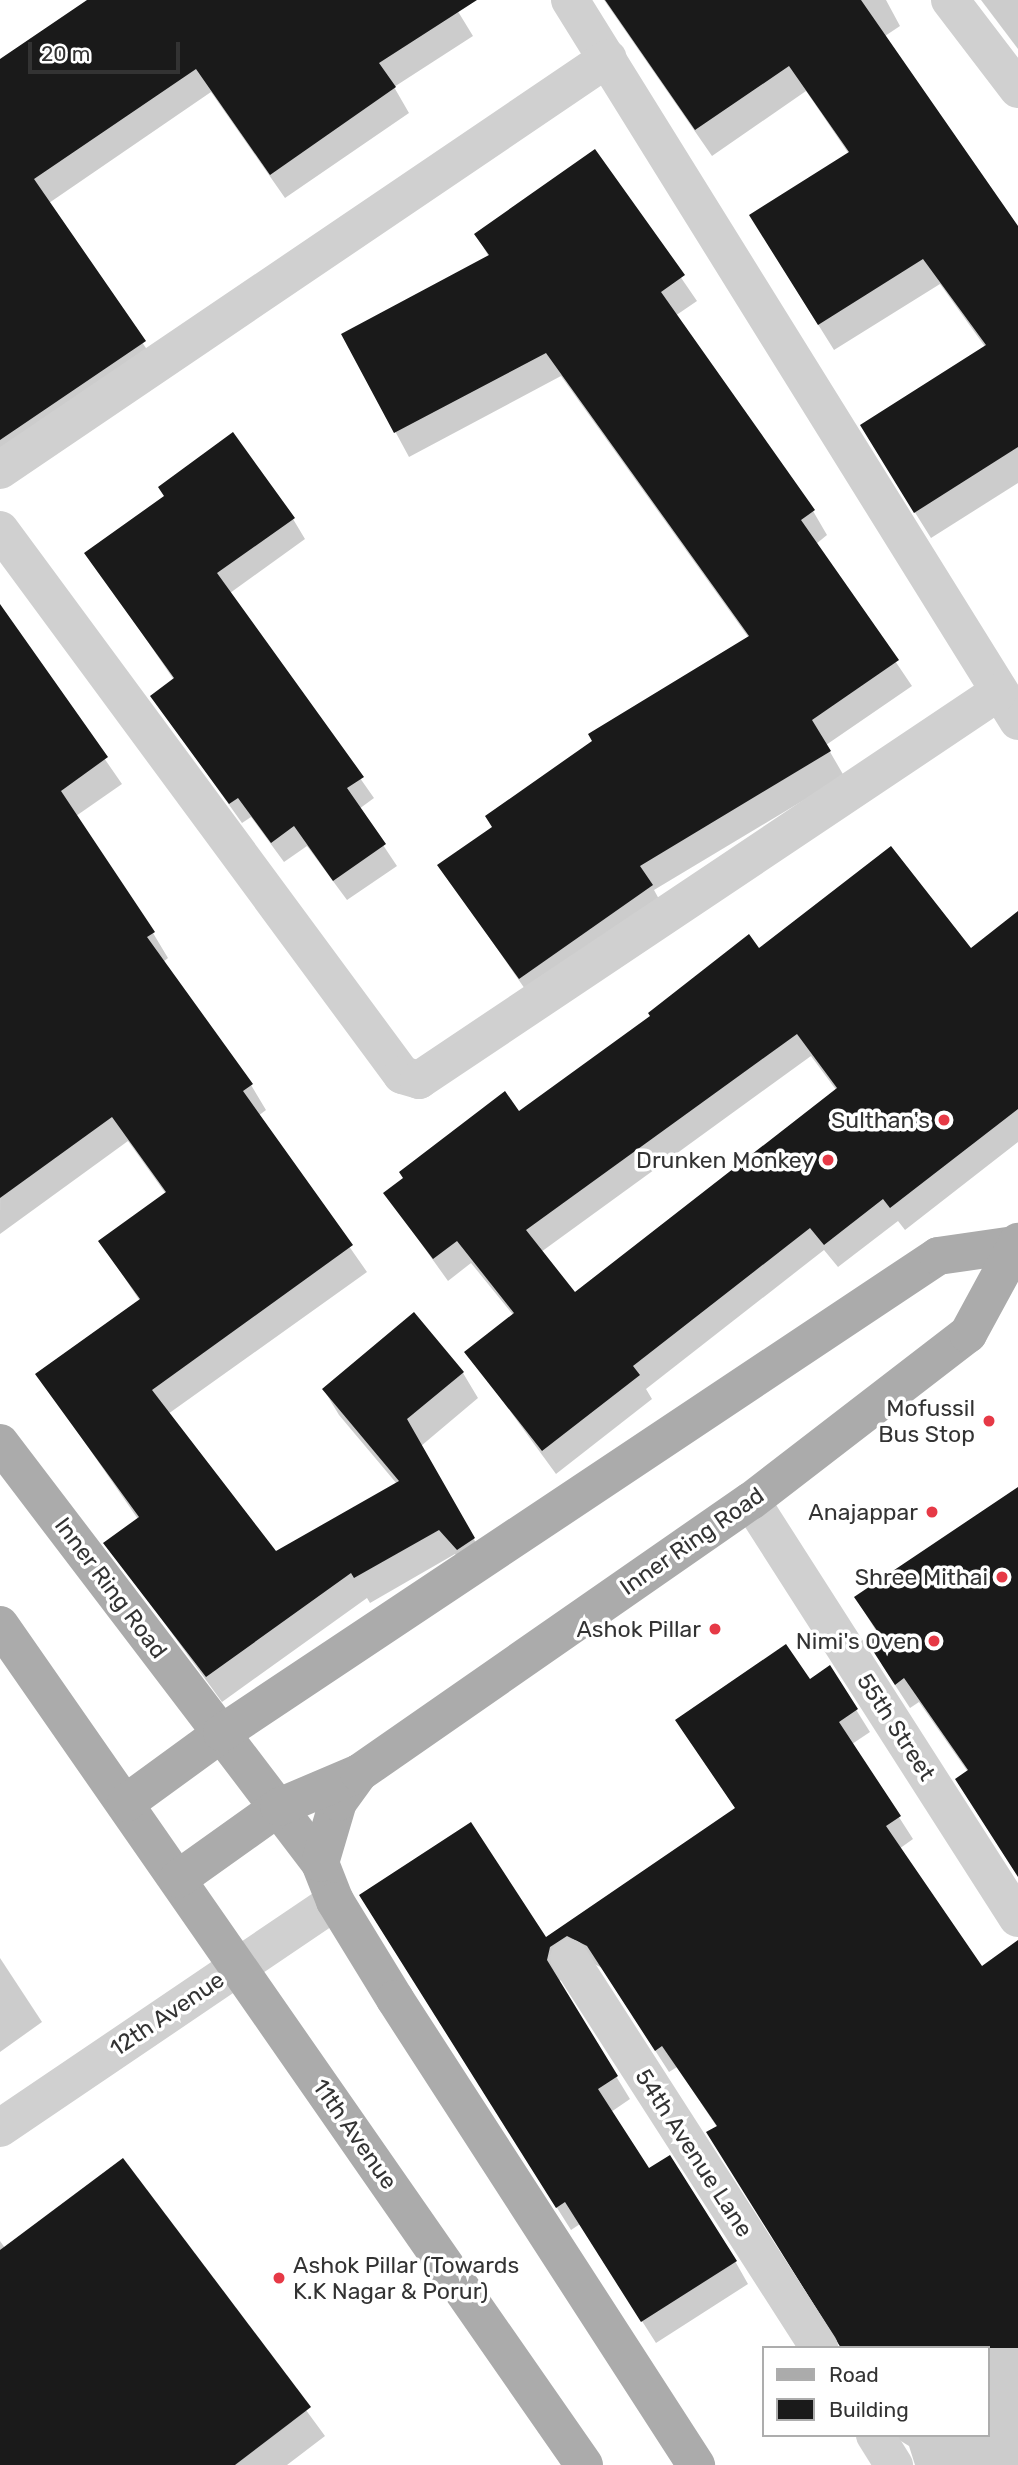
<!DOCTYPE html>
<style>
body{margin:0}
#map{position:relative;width:1018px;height:2465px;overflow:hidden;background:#fff;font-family:Rubik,sans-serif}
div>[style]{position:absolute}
.shadow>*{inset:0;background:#0003}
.building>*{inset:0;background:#1a1a1a}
.minor>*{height:38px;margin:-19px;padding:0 19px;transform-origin:19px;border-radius:19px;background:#d0d0d0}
.major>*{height:38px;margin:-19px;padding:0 19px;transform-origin:19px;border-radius:19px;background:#ababab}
.dots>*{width:19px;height:19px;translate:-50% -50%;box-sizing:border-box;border:4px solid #fff;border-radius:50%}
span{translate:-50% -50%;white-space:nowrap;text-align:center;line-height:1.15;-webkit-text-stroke:7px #fff;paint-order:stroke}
.poi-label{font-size:23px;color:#333}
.right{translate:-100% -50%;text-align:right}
.left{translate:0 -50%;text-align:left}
.street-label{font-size:23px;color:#333}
.legend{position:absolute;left:762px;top:2346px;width:228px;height:91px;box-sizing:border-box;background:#fff;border:2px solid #adadad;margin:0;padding:9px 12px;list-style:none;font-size:21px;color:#333}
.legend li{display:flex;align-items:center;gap:14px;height:35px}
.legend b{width:35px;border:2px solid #adadad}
.scale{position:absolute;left:28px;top:42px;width:152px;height:32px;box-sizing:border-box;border:4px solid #333;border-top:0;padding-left:9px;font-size:21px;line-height:24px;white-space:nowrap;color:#333;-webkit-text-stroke:5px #fff;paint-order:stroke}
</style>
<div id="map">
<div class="shadow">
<div style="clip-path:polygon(91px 0,451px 0,473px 36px,394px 87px,409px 113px,285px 198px,211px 92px,49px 203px,158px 366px,0 474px,0 61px)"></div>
<div style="clip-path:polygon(604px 0,886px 0,900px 26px,885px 36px,1018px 231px,1018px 483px,931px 538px,877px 452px,986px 348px,940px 284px,834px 350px,766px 241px,849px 154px,806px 91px,712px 156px)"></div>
<div style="clip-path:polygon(981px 0,1018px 0,1018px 49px)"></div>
<div style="clip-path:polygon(595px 152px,697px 301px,675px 316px,813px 511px,827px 535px,816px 544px,912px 686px,826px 745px,844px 776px,654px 890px,665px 910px,534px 1002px,440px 866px,749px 638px,561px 376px,409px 457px,343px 335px,489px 257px,476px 234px)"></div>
<div style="clip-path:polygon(293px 519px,305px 539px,230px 593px,374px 798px,359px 809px,397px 866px,347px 900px,307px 846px,284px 862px,251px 817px,242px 823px,152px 696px,174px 680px,87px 553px)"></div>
<div style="clip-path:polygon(1px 609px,122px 784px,76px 816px,153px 933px,168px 958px,163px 962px,251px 1085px,266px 1110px,258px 1116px,367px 1272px,168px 1414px,276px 1553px,397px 1484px,339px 1415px,324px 1390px,414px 1315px,463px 1373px,478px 1398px,421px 1446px,488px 1564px,473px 1575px,455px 1554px,370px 1603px,367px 1598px,222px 1702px,106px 1543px,138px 1519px,38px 1375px,140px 1301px,100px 1241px,166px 1194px,128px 1141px,0 1234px)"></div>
<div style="clip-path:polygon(evenodd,1018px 914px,1018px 1142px,905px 1230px,898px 1221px,838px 1267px,824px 1250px,646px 1389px,652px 1399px,556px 1474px,467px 1352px,514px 1316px,471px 1263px,448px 1281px,385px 1193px,519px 1113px,759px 950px,970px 951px,1018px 914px,811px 1056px,837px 1091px,574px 1295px,541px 1252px,811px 1056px)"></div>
<div style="clip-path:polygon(1018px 1488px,1018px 1875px,968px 1772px,919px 1702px,910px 1708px,882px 1665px,878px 1634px,856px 1598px)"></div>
<div style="clip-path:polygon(830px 1668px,870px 1732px,852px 1744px,913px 1839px,899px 1849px,981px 1968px,1018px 1973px,1018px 2465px,915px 2465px,909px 2446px,891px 2435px,988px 2435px,988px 2348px,717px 2127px,677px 2067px,669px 2072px,602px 1968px,583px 1958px,570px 1962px,559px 1983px,630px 2099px,611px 2112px,649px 2171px,735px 2261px,748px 2284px,656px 2343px,580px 2224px,571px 2230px,374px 1918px,545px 1940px,736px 1809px,677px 1721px,810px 1682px)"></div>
<div style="clip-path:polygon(0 1958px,42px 2022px,0 2052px)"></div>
<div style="clip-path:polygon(123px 2161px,325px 2436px,287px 2465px,6px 2465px,0 2457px,0 2241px,5px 2248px)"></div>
</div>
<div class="building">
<div style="clip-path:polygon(87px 0,477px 0,379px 63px,396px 87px,270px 175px,196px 69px,34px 179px,146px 341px,0 440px,0 59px)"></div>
<div style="clip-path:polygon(605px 0,861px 0,1018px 226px,1018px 447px,914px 513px,860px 425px,986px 345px,923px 259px,818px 325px,749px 215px,849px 152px,789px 66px,695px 130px)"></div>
<div style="clip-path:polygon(595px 149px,685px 275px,661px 292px,815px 510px,801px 520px,899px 660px,812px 720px,831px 751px,640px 866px,653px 885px,519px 979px,437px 865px,492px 827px,485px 816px,592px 741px,588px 734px,749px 636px,546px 353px,394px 433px,341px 334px,489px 255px,474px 234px)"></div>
<div style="clip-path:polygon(233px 432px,295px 518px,217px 573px,364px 777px,347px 788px,386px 844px,333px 881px,294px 826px,271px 843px,238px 798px,229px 804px,150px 696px,174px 678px,84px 553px,164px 496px,158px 487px)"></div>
<div style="clip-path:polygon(0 604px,108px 757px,61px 791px,155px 932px,147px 937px,253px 1084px,243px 1091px,353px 1245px,152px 1390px,276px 1551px,399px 1481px,322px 1389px,414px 1312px,464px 1372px,407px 1419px,475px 1538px,457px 1550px,439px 1530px,354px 1578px,351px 1573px,206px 1677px,103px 1543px,139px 1517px,35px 1374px,140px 1299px,98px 1241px,166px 1192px,112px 1117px,0 1198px)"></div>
<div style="clip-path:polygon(evenodd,891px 846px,971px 948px,1018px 911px,1018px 1109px,890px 1208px,883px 1199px,824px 1245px,810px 1228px,633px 1366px,640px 1375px,542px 1451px,464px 1352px,514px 1313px,457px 1241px,433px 1259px,383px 1193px,403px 1178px,399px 1172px,505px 1091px,519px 1111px,650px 1016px,648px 1013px,749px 934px,759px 948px,891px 846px,797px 1034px,837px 1088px,575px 1292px,526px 1230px,797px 1034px)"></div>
<div style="clip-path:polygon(1018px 1487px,1018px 1877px,955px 1779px,968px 1770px,904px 1678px,895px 1685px,866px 1640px,878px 1632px,854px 1597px)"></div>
<div style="clip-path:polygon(786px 1644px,810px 1679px,830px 1665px,858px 1709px,839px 1722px,901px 1816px,886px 1826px,982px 1966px,1018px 1940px,1018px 2348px,841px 2348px,706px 2132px,717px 2126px,662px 2046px,655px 2051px,587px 1946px,567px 1936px,550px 1947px,547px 1960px,618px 2076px,598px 2089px,649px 2168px,670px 2155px,737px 2261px,641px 2322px,565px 2202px,556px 2208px,359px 1895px,471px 1822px,546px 1937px,735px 1808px,675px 1720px)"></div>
<div style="clip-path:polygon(123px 2158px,311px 2407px,235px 2465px,0 2465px,0 2250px)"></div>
</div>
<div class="minor">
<div style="left:570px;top:0;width:849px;rotate:58.14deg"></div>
<div style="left:950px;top:0;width:112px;rotate:52.6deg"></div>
<div style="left:0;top:470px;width:734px;rotate:-34.12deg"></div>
<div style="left:0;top:530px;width:677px;rotate:53.59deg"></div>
<div style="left:402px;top:1075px;width:18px;rotate:16deg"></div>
<div style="left:419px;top:1080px;width:696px;rotate:-33.8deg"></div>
<div style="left:751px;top:1501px;width:495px;rotate:57.4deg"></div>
<div style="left:569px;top:1958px;width:463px;rotate:57.3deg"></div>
<div style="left:0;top:2128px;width:405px;rotate:-34.1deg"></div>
<div style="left:875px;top:2435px;width:36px;rotate:58deg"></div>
</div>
<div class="major">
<div style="left:0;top:1443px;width:528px;rotate:52.7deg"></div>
<div style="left:320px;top:1863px;width:41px;rotate:68.5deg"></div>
<div style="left:335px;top:1901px;width:115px;rotate:58.5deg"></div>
<div style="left:395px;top:1999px;width:555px;rotate:57.14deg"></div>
<div style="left:0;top:1625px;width:1023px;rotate:55.19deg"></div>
<div style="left:126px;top:1803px;width:119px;rotate:-36.1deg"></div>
<div style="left:222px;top:1733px;width:860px;rotate:-33.67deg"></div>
<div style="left:938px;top:1256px;width:77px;rotate:-8.2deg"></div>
<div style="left:320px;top:1863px;width:64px;rotate:-73.6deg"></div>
<div style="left:338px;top:1802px;width:36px;rotate:-54deg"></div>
<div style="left:178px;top:1879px;width:124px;rotate:-35.5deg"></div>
<div style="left:279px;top:1807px;width:87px;rotate:-23deg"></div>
<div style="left:359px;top:1773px;width:477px;rotate:-34.8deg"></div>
<div style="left:751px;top:1501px;width:274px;rotate:-37.6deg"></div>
<div style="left:968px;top:1334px;width:105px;rotate:-61.5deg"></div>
</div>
<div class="dots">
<div style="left:944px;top:1120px;background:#e63946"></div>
<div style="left:828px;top:1160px;background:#e63946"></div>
<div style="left:989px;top:1421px;background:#e63946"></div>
<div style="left:932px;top:1512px;background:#e63946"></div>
<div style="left:1002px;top:1577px;background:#e63946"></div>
<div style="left:715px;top:1629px;background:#e63946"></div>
<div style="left:934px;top:1641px;background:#e63946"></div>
<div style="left:279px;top:2278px;background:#e63946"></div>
</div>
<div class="poi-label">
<span class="right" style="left:930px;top:1120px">Sulthan's</span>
<span class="right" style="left:814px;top:1160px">Drunken Monkey</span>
<span class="right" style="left:975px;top:1421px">Mofussil<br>Bus Stop</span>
<span class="right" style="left:918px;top:1512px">Anajappar</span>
<span class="right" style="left:988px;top:1577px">Shree Mithai</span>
<span class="right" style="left:701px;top:1629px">Ashok Pillar</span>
<span class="right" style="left:920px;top:1641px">Nimi's Oven</span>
<span class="left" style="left:293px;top:2278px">Ashok Pillar (Towards<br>K.K Nagar &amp; Porur)</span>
</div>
<div class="street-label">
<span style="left:692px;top:1541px;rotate:-35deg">Inner Ring Road</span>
<span style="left:111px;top:1588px;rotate:53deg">Inner Ring Road</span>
<span style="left:896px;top:1727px;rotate:57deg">55th Street</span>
<span style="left:167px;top:2014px;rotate:-34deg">12th Avenue</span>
<span style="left:355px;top:2134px;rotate:55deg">11th Avenue</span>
<span style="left:694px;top:2153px;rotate:57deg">54th Avenue Lane</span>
</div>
<ul class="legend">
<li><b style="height:9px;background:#ababab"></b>Road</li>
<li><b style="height:19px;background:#1a1a1a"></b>Building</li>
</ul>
<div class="scale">20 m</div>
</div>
